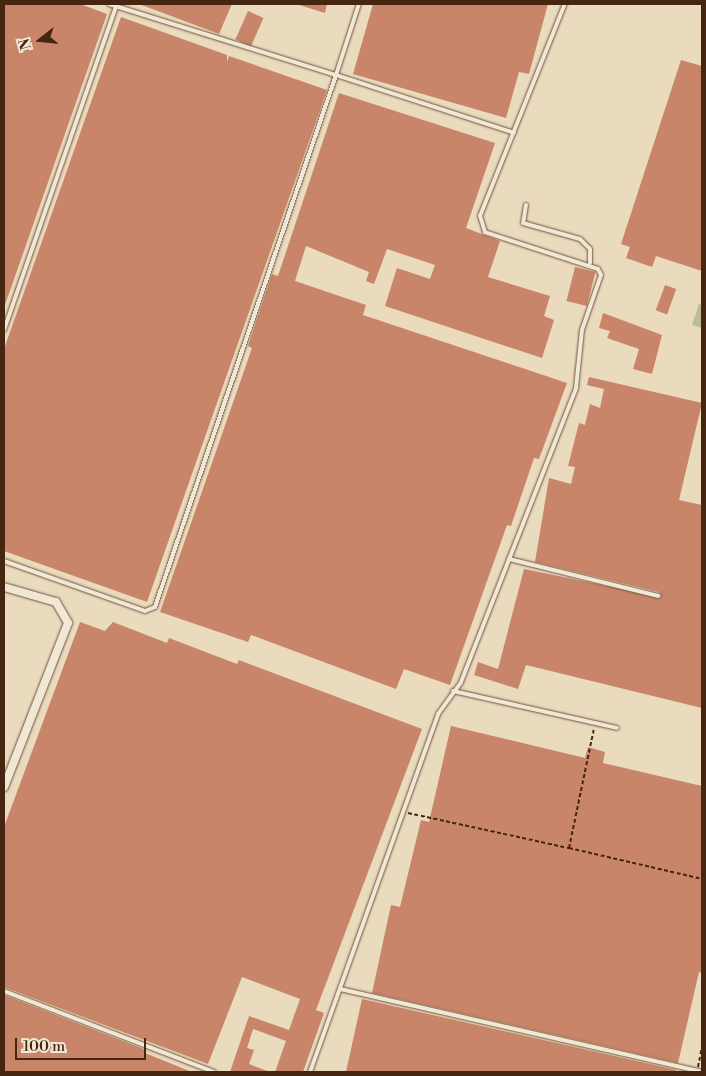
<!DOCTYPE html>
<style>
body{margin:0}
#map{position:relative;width:706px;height:1076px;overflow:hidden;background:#eadabe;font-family:"Libre Bodoni",serif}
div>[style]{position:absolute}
.green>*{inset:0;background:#b9bf90}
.building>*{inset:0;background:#c98569;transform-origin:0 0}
.path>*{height:2px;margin-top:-1px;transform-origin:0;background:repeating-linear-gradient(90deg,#462511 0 4px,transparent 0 6.5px)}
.roads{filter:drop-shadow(0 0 1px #6f523c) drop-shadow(0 0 1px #6f523c)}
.service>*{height:4px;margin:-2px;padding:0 2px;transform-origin:2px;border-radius:2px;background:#f1e7d5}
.minor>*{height:8px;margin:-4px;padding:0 4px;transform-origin:4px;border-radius:4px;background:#f1e7d5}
span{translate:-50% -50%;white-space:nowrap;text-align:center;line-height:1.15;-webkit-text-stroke:4px #f1e7d5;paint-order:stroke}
.frame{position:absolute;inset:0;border:5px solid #462511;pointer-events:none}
.north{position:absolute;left:15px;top:15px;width:50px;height:50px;-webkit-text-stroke:4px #f1e7d5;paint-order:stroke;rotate:254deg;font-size:14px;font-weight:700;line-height:20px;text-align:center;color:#462511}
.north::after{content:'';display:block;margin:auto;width:18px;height:22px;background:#462511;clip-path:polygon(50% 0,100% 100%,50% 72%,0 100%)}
.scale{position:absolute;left:15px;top:1038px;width:131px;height:22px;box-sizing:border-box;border:2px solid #462511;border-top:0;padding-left:6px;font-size:15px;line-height:18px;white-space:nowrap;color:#462511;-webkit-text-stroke:4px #f1e7d5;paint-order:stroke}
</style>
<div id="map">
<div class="green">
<div style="clip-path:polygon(699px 304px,702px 305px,702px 328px,692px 325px)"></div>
</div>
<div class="building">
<div style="clip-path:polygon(4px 4px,80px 4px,107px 14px,5px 305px)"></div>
<div style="clip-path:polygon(139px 4px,232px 4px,219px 34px)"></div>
<div style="clip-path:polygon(296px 4px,327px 4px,325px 13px)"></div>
<div style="clip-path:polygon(373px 4px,548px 4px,529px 74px,519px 72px,506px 118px,353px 74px)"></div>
<div style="left:248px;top:11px;width:17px;height:31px;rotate:24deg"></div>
<div style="clip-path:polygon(121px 17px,227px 55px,227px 62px,229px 56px,327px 90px,147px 602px,4px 551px,4px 349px)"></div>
<div style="clip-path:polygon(681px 60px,702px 66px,702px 271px,656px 256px,652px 267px,626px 258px,630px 247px,621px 244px)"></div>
<div style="clip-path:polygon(339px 93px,495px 143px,466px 228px,500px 241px,488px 277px,550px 296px,544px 316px,554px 320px,542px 358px,385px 306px,397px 268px,430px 279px,435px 265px,387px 249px,374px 284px,366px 281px,369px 272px,306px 246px,295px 281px,366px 305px,363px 315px,567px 383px,539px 459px,534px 458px,511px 526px,507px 525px,450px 685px,404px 669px,396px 689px,251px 635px,248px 642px,160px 612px,252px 348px,248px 346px,272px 274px,278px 276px)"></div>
<div style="left:575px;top:267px;width:21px;height:35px;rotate:14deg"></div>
<div style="left:665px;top:285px;width:12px;height:27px;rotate:20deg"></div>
<div style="clip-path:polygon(603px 313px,662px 335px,652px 374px,633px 369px,639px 349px,607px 338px,610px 331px,599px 328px)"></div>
<div style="clip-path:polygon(589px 377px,702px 403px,679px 500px,702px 505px,702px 708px,526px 665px,518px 689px,474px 675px,478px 662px,498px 669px,524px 569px,661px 597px,659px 592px,535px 562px,549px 478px,571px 484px,575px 467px,568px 466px,579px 423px,585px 425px,590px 404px,600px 408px,604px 389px,587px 385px)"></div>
<div style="clip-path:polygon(80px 622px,105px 631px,113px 622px,167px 643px,169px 638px,237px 664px,239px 660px,422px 729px,316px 1010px,324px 1013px,303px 1072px,275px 1072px,286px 1041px,253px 1029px,247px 1048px,254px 1050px,249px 1064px,270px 1072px,230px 1072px,249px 1016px,289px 1030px,300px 999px,242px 977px,208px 1064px,4px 987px,4px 827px)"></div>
<div style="clip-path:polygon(451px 726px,585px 758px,588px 747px,605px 752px,603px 763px,702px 786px,702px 973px,699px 972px,678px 1063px,372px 993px,391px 905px,400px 907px,421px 820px,429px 822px)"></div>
<div style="clip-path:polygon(4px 995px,146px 1050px,145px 1053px,192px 1072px,4px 1072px)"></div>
<div style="clip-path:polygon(362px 999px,676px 1070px,676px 1072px,346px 1072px)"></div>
</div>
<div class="path">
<div style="left:408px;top:813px;width:165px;rotate:12.3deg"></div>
<div style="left:569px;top:848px;width:123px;rotate:-78.2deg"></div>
<div style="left:569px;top:848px;width:137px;rotate:13.1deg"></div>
<div style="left:698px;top:1067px;width:20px;rotate:-79deg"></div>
</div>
<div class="roads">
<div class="service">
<div style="left:109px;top:4px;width:238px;rotate:17.4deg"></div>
<div style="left:336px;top:75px;width:75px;rotate:-72.1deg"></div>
<div style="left:526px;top:205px;width:18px;rotate:99deg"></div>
<div style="left:523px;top:223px;width:59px;rotate:15.7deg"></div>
<div style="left:580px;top:239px;width:14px;rotate:45deg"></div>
<div style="left:590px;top:249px;width:14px;rotate:90deg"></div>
<div style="left:4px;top:330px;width:343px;rotate:-70.9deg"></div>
<div style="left:509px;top:559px;width:154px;rotate:13.9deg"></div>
<div style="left:4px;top:561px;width:150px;rotate:19.5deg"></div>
<div style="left:145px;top:611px;width:11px;rotate:-22deg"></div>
<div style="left:155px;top:607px;width:562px;rotate:-71.21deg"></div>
<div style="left:336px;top:75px;width:187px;rotate:18deg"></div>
<div style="left:453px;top:691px;width:168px;rotate:12.7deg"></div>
<div style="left:340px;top:989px;width:370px;rotate:12.9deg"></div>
<div style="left:4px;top:991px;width:225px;rotate:21.1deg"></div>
<div style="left:310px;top:1072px;width:380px;rotate:-70.3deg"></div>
<div style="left:438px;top:714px;width:39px;rotate:-54deg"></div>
<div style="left:461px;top:682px;width:316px;rotate:-68.6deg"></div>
<div style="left:576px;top:388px;width:58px;rotate:-84.1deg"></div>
<div style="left:582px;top:330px;width:58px;rotate:-70.9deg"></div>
<div style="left:601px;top:275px;width:7px;rotate:-117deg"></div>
<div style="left:598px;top:269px;width:119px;rotate:-161.9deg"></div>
<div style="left:485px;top:232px;width:17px;rotate:-107deg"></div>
<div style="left:480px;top:216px;width:228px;rotate:-68.2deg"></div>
</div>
<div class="minor">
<div style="left:4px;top:587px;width:54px;rotate:16.1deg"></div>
<div style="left:56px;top:602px;width:24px;rotate:60deg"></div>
<div style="left:68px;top:623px;width:176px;rotate:111.3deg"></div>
</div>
</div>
<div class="frame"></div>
<div class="north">N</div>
<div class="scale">100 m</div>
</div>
